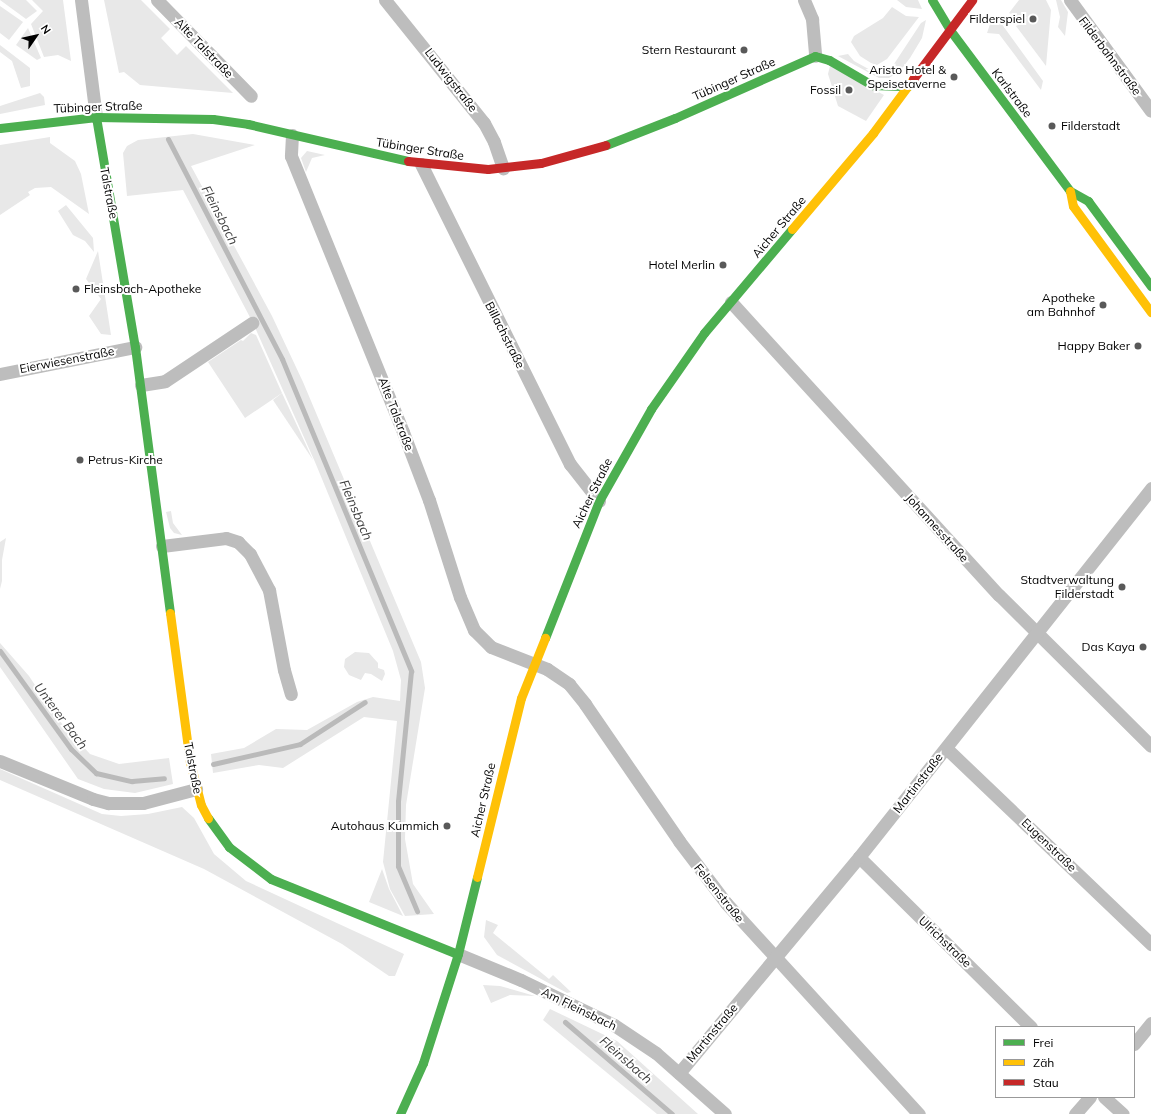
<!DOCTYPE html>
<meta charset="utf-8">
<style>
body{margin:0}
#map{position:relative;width:1151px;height:1114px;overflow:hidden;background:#fff;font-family:Mulish,sans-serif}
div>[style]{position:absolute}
.green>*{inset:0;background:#e8e8e8}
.stream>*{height:5px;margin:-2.5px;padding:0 2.5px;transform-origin:2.5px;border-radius:2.5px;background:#bababa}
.street>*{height:13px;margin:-6.5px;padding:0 6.5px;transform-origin:6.5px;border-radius:6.5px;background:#bdbdbd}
.fast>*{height:9px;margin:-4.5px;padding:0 4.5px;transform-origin:4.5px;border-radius:4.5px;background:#4caf50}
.slow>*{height:9px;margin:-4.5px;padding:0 4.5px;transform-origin:4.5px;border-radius:4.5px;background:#ffc107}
.jam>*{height:9px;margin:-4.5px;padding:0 4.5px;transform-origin:4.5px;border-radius:4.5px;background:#c62828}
.dots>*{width:11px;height:11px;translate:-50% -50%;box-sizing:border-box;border:2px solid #fff;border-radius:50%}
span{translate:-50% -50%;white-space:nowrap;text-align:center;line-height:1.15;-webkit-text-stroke:4px #fff;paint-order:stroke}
.poi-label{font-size:12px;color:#000}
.right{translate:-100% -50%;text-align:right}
.left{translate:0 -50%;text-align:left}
.street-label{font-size:12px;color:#000}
.water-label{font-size:13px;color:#3e3e3e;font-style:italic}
.legend{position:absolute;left:995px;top:1026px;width:140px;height:72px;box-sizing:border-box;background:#fff;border:1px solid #999;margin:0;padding:5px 7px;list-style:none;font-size:12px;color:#000}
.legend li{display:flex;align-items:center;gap:8px;height:20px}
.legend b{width:20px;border:1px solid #999}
.north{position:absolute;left:16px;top:16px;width:40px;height:40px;-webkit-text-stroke:3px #fff;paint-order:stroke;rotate:56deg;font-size:11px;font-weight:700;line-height:16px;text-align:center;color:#000}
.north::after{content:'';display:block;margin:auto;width:14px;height:18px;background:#000;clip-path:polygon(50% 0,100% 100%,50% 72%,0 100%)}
</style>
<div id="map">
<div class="green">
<div style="clip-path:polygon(0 0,26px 0,37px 11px,26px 19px)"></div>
<div style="clip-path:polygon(32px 0,63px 0,71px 61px,58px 55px,44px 57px,31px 24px,43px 11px)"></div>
<div style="clip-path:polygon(104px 0,141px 0,170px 29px,161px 38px,177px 55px,186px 46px,233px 93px,140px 85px,124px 72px,119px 73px)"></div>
<div style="clip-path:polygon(897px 0,918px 0,922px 9px,906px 7px)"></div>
<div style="clip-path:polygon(1019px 0,1046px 0,1051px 10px,1046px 66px,1016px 26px,1020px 24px,1020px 18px,1009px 13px)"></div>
<div style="clip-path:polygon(1056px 0,1061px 0,1068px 12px,1065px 36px,1058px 27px,1060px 17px)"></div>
<div style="clip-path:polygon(0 6px,23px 22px,9px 40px,0 33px)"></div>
<div style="clip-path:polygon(892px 7px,906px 16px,919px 17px,887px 59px,877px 65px,871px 63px,860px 56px,851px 42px,854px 36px,883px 18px)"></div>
<div style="clip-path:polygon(992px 18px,1001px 23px,1043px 81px,1041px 90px,999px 34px,987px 33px)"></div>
<div style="clip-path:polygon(926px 20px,922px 38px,910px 58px,900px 71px,889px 78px,879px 78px,838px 56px,848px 54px,854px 61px,874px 72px,888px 69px,894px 64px,921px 23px)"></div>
<div style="clip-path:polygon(28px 28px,41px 58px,37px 60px,16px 45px)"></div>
<div style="clip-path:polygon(0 45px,30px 68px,30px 86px,21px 88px,12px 61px,0 52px)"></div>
<div style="clip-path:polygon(830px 66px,884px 95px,866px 121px,838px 106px,828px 74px)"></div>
<div style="clip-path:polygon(40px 93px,44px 97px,45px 105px,0 114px,0 106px)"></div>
<div style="clip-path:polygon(193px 134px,255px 145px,191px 166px,272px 316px,303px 382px,421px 662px,425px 688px,406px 805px,405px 839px,413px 884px,434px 914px,405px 916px,390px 889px,383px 862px,397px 721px,364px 717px,283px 768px,259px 765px,213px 773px,211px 754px,244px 748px,276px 729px,307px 730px,357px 702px,373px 697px,400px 701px,401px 680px,393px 651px,315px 462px,253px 323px,183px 190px,127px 196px,123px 153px,127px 146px,138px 140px)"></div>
<div style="clip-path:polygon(50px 137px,50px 143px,75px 161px,81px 174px,89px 214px,51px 187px,35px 188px,28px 192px,30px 195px,0 215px,0 145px)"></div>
<div style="clip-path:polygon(307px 151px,325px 155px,312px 158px,306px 172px,301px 158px)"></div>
<div style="clip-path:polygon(66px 205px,93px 238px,94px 252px,85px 241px,73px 235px,58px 211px)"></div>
<div style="clip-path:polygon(98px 251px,111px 335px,101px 334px,89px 316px,101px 299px,86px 279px)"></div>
<div style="clip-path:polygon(251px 333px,256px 335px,282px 393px,245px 418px,208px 362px,241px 340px,243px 341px)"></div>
<div style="clip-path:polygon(282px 393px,313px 460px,273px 400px)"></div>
<div style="clip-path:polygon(171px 511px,173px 523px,182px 535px,174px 533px,170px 528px,166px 512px)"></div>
<div style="clip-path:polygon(6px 538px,2px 560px,2px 581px,0 589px,0 542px)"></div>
<div style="clip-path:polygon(0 643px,29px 676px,56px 717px,90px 754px,119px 764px,169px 758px,173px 784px,135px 793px,104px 789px,78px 779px,0 667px)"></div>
<div style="clip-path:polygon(355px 652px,369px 653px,378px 663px,378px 668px,384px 670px,385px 674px,382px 681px,371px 674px,365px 673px,361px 680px,349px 675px,344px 667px,345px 659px)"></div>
<div style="clip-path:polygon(0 769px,102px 814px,121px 816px,148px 814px,182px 807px,194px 818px,214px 854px,246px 881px,404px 954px,395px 976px,389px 976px,342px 944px,204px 869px,0 780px)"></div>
<div style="clip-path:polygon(382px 869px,389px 889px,403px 916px,369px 902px)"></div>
<div style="clip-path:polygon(486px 920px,498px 925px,493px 933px,549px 979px,553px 975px,571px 992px,567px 993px,497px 955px,484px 937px)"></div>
<div style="clip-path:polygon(483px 985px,500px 986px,535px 996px,510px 995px,491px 1003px)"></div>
<div style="clip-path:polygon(550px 1009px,617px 1041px,698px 1114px,657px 1114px,543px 1020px)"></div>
</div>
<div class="stream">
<div style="left:168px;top:139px;width:248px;rotate:62.6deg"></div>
<div style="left:282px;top:359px;width:338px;rotate:67.5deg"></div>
<div style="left:411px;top:671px;width:131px;rotate:95.7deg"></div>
<div style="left:398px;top:801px;width:65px;rotate:90deg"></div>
<div style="left:398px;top:866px;width:49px;rotate:67.1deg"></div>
<div style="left:0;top:651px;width:121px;rotate:54.1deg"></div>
<div style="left:71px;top:749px;width:35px;rotate:44deg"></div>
<div style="left:96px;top:773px;width:37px;rotate:13deg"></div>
<div style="left:132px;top:781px;width:32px;rotate:-5deg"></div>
<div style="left:213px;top:764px;width:89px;rotate:-12.9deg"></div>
<div style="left:300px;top:744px;width:77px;rotate:-32.9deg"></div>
<div style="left:565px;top:1022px;width:141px;rotate:40.7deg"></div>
</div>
<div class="street">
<div style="left:81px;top:0;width:118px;rotate:82.7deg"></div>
<div style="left:157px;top:0;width:134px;rotate:45.6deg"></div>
<div style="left:385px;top:0;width:158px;rotate:51.2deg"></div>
<div style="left:484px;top:123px;width:21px;rotate:62deg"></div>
<div style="left:494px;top:142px;width:28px;rotate:71deg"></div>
<div style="left:804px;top:0;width:21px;rotate:67deg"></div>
<div style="left:812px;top:19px;width:37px;rotate:85deg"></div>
<div style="left:1070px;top:0;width:137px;rotate:53.9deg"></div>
<div style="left:292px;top:135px;width:21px;rotate:93deg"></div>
<div style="left:291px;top:156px;width:298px;rotate:67.9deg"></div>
<div style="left:403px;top:432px;width:73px;rotate:69.1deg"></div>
<div style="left:429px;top:500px;width:102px;rotate:72.3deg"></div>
<div style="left:460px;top:597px;width:36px;rotate:67deg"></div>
<div style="left:474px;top:630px;width:24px;rotate:45deg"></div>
<div style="left:491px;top:647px;width:60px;rotate:21.4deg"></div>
<div style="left:547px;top:669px;width:27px;rotate:34deg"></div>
<div style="left:569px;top:684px;width:26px;rotate:51deg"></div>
<div style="left:585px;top:704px;width:166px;rotate:55.5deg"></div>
<div style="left:679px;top:841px;width:78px;rotate:52.8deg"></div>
<div style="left:726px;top:903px;width:286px;rotate:47.6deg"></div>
<div style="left:421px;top:164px;width:335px;rotate:63.6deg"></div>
<div style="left:570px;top:464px;width:47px;rotate:51.9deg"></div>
<div style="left:731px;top:302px;width:397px;rotate:47.6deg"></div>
<div style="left:999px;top:595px;width:214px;rotate:44.8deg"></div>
<div style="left:0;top:374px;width:138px;rotate:-11.3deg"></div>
<div style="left:141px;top:385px;width:24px;rotate:-9deg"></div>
<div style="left:165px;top:381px;width:105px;rotate:-33.7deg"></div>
<div style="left:162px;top:546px;width:64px;rotate:-7.1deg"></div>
<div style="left:226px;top:538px;width:13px;rotate:18deg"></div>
<div style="left:238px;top:542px;width:17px;rotate:45deg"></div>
<div style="left:250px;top:554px;width:41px;rotate:62.2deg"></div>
<div style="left:269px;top:590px;width:81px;rotate:79.4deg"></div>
<div style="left:284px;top:670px;width:25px;rotate:74deg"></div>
<div style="left:946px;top:748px;width:284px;rotate:43.7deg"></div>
<div style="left:0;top:761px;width:100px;rotate:22.2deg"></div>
<div style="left:93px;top:799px;width:16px;rotate:15deg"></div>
<div style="left:108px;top:803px;width:35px"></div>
<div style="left:143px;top:803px;width:55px;rotate:-14.8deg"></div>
<div style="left:859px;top:857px;width:242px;rotate:44.7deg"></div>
<div style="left:458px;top:954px;width:68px;rotate:22.4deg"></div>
<div style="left:521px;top:980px;width:103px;rotate:25.8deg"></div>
<div style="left:614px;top:1025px;width:50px;rotate:33.7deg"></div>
<div style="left:656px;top:1053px;width:92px;rotate:41.5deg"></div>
<div style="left:1134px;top:1044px;width:27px;rotate:-51deg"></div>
<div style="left:679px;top:1073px;width:281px;rotate:-50.2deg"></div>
<div style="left:859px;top:857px;width:471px;rotate:-51.6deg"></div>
<div style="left:1104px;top:1097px;width:25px;rotate:42deg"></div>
<div style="left:1075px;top:1114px;width:23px;rotate:-49deg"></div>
</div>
<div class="fast">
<div style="left:932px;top:0;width:35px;rotate:59deg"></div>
<div style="left:950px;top:30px;width:201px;rotate:53.3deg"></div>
<div style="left:1070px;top:191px;width:21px;rotate:29deg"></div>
<div style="left:1088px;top:201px;width:106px;rotate:53.5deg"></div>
<div style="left:96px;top:117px;width:233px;rotate:80.4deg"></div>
<div style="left:135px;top:347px;width:268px;rotate:82.5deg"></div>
<div style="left:0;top:128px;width:97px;rotate:-6.5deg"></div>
<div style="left:96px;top:117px;width:117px;rotate:1deg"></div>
<div style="left:213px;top:119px;width:35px;rotate:8deg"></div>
<div style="left:248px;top:124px;width:164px;rotate:13deg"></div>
<div style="left:606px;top:145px;width:74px;rotate:-21.4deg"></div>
<div style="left:675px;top:118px;width:153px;rotate:-23.9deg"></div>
<div style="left:815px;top:56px;width:15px;rotate:16deg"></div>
<div style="left:829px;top:60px;width:50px;rotate:30.2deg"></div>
<div style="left:872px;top:85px;width:36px;rotate:2deg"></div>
<div style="left:545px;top:638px;width:147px;rotate:-68.5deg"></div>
<div style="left:599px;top:501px;width:106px;rotate:-60.5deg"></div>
<div style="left:651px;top:409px;width:93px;rotate:-55.1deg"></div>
<div style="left:704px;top:333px;width:136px;rotate:-49.8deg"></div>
<div style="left:208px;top:818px;width:36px;rotate:54deg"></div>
<div style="left:229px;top:847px;width:53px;rotate:37.3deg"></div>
<div style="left:271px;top:879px;width:201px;rotate:21.9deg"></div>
<div style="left:400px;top:1114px;width:56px;rotate:-65.7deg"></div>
<div style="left:423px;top:1063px;width:114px;rotate:-72.2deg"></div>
<div style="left:458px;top:954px;width:79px;rotate:-76.1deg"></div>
</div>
<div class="slow">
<div style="left:1070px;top:191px;width:15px;rotate:79deg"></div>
<div style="left:1073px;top:206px;width:132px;rotate:53.7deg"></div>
<div style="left:792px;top:229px;width:126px;rotate:-49.8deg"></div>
<div style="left:873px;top:133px;width:67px;rotate:-53.5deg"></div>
<div style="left:170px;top:613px;width:150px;rotate:82.4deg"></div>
<div style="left:190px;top:762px;width:44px;rotate:75.7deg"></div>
<div style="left:201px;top:805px;width:15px;rotate:62deg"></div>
<div style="left:477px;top:877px;width:184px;rotate:-76.2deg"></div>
<div style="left:521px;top:698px;width:65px;rotate:-68.2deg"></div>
</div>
<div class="jam">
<div style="left:913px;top:79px;width:99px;rotate:-53.2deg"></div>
<div style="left:408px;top:161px;width:80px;rotate:5.7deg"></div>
<div style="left:488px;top:169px;width:53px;rotate:-6.5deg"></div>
<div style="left:541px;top:163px;width:67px;rotate:-15.5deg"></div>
</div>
<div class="dots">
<div style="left:1033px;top:19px;background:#595959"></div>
<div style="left:744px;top:50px;background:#595959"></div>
<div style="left:954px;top:77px;background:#595959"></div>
<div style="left:849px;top:90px;background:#595959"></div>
<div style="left:1052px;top:126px;background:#595959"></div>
<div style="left:723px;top:265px;background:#595959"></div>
<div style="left:76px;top:289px;background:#595959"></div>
<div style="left:1103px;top:305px;background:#595959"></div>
<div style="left:1138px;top:346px;background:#595959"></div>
<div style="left:80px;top:460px;background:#595959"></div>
<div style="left:1122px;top:587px;background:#595959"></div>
<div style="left:1143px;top:647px;background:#595959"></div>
<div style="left:447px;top:826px;background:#595959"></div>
</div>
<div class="poi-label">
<span class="right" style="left:1025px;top:19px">Filderspiel</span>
<span class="right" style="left:736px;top:50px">Stern Restaurant</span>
<span class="right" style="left:946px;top:77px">Aristo Hotel &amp;<br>Speisetaverne</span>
<span class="right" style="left:841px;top:90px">Fossil</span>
<span class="left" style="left:1061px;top:126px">Filderstadt</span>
<span class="right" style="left:715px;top:265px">Hotel Merlin</span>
<span class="left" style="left:84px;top:289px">Fleinsbach-Apotheke</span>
<span class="right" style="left:1095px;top:305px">Apotheke<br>am Bahnhof</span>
<span class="right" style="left:1130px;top:346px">Happy Baker</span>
<span class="left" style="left:88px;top:460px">Petrus-Kirche</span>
<span class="right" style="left:1114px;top:587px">Stadtverwaltung<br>Filderstadt</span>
<span class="right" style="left:1135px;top:647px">Das Kaya</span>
<span class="right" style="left:439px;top:826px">Autohaus Kummich</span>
</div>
<div class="street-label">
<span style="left:204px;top:48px;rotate:46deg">Alte Talstraße</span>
<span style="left:1110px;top:56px;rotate:53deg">Filderbahnstraße</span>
<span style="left:734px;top:79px;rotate:-24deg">Tübinger Straße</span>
<span style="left:451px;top:80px;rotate:52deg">Ludwigstraße</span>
<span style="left:1012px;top:93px;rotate:53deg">Karlstraße</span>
<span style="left:98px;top:107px;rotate:-2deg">Tübinger Straße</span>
<span style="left:420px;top:149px;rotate:9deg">Tübinger Straße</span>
<span style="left:109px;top:193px;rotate:79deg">Talstraße</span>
<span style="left:779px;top:227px;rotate:-50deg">Aicher Straße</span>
<span style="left:505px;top:335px;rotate:63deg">Billachstraße</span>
<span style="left:67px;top:360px;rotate:-11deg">Eierwiesenstraße</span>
<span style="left:396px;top:414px;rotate:69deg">Alte Talstraße</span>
<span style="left:592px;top:493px;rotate:-64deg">Aicher Straße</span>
<span style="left:937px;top:528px;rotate:48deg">Johannesstraße</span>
<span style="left:193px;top:768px;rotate:79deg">Talstraße</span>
<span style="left:918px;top:783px;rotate:-52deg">Martinstraße</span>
<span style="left:483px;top:800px;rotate:-77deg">Aicher Straße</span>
<span style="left:1049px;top:845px;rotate:44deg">Eugenstraße</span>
<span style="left:719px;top:893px;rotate:51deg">Felsenstraße</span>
<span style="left:945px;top:942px;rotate:44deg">Ulrichstraße</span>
<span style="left:579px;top:1009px;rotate:26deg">Am Fleinsbach</span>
<span style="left:712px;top:1033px;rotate:-50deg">Martinstraße</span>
</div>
<div class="water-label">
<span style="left:220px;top:215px;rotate:63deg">Fleinsbach</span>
<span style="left:356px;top:510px;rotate:67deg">Fleinsbach</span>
<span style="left:61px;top:716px;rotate:53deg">Unterer Bach</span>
<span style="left:626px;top:1060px;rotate:41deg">Fleinsbach</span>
</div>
<ul class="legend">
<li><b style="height:5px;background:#4caf50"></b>Frei</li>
<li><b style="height:5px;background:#ffc107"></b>Zäh</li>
<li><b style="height:5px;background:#c62828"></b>Stau</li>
</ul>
<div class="north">N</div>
</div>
